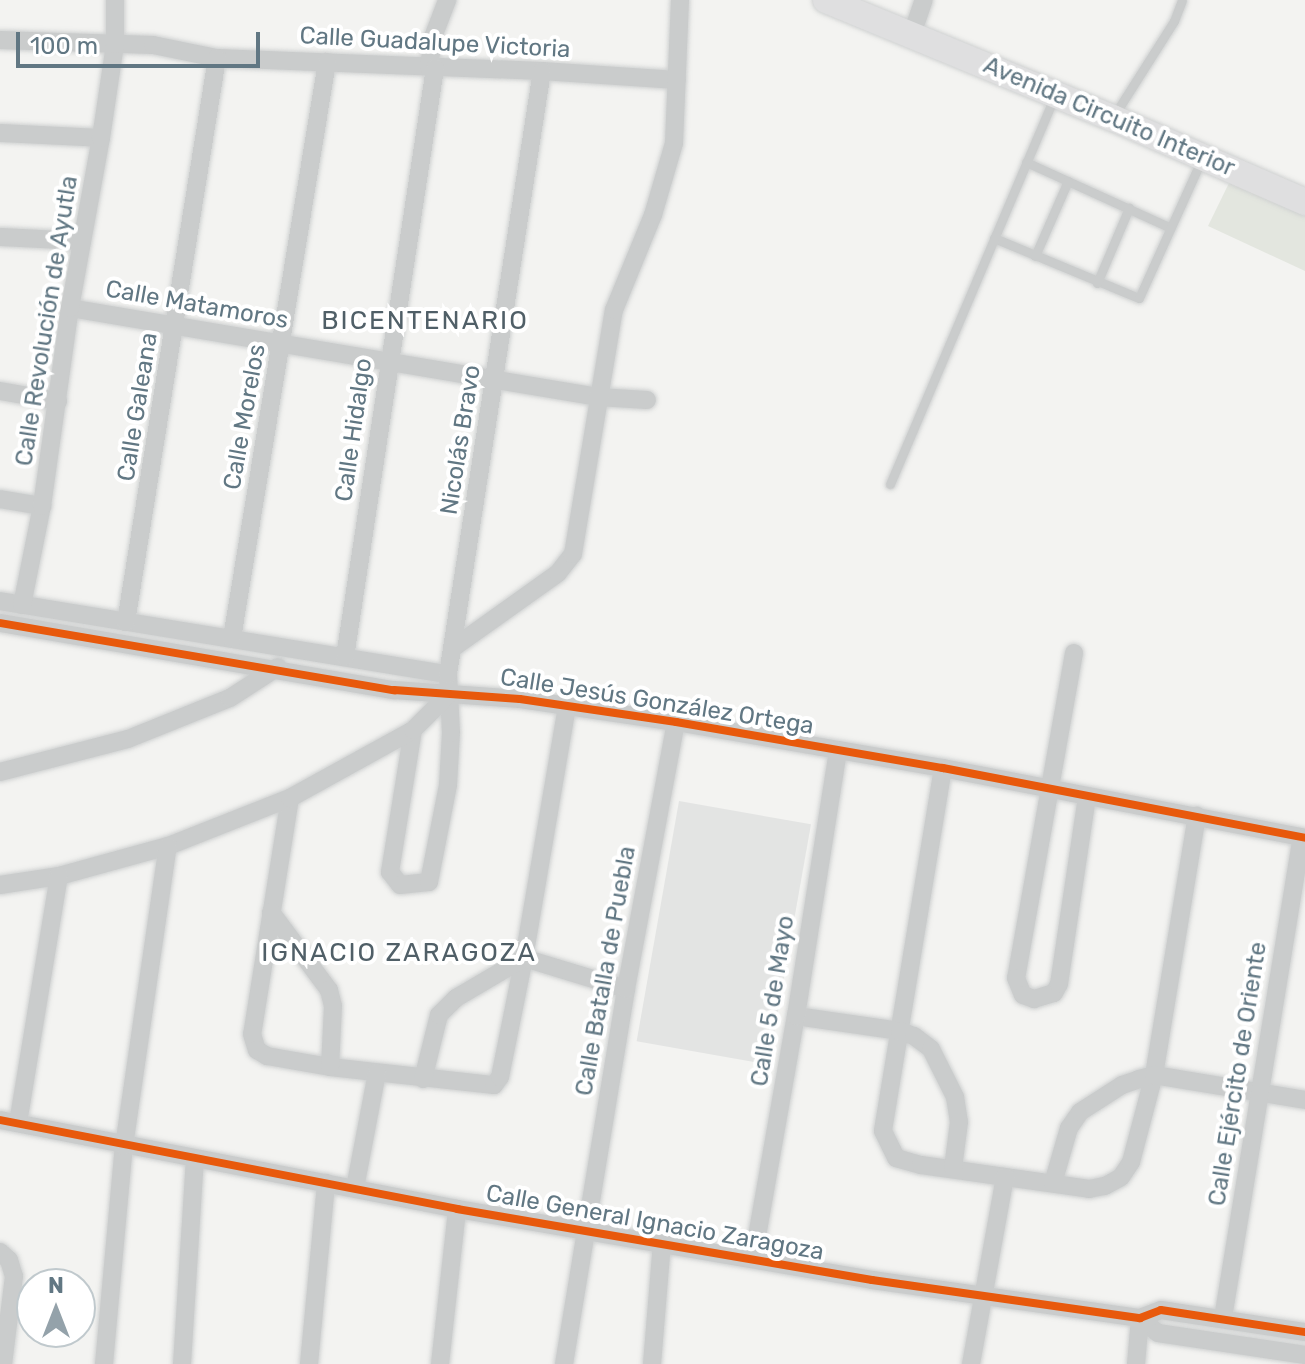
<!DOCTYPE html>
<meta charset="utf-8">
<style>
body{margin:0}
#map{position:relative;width:1305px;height:1364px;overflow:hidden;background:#f3f3f1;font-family:Rubik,sans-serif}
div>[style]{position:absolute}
.built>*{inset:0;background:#e3e4e3;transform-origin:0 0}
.green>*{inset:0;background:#e3e6df}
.roads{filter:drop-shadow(0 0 2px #cfd1d1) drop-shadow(0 0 2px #cfd1d1)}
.lane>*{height:9px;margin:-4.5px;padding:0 4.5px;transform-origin:4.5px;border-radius:4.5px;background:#cacccc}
.street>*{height:18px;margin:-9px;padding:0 9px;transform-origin:9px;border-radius:9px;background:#cacccc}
.secondary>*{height:26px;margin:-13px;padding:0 13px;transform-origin:13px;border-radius:13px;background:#dfdfe0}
.cycleway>*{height:8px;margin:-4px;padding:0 4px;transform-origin:4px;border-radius:4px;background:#e8590c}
span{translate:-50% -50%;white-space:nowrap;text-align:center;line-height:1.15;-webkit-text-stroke:8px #fff;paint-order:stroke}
.street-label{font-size:24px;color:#617783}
.neighbourhood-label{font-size:26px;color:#505f67;letter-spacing:2px}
.north{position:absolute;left:16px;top:1268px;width:80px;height:80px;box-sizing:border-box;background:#fff;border:2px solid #c0c9cd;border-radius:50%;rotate:0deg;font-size:22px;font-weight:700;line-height:32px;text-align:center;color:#617783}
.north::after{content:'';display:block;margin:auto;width:28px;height:36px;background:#94a2aa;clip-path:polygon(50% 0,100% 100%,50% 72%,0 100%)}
.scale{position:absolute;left:16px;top:32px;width:244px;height:36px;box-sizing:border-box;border:4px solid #617783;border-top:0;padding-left:10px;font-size:24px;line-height:28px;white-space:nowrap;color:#617783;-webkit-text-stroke:6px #fff;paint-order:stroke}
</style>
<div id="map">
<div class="built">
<div style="left:679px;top:801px;width:134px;height:244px;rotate:10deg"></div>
</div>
<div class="green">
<div style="clip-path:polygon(1229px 183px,1305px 216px,1305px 271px,1208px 226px)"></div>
</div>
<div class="roads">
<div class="lane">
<div style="left:1115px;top:114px;width:110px;rotate:-57.6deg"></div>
<div style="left:1174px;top:21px;width:22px;rotate:-69deg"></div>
<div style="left:1026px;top:162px;width:159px;rotate:24.5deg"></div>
<div style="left:994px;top:238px;width:157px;rotate:22.5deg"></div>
<div style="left:1139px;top:298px;width:150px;rotate:-65.7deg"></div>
<div style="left:1035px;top:256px;width:82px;rotate:-66.3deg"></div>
<div style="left:1097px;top:283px;width:82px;rotate:-66.9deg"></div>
<div style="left:890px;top:484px;width:420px;rotate:-67deg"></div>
</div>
<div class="street">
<div style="left:912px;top:34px;width:36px;rotate:-71deg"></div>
<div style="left:0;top:40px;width:153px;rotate:1.9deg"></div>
<div style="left:153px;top:45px;width:65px;rotate:11.5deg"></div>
<div style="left:217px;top:58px;width:325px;rotate:2.3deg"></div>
<div style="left:542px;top:71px;width:135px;rotate:3.8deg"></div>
<div style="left:429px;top:67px;width:30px;rotate:-82deg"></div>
<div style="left:433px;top:37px;width:40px;rotate:-69deg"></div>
<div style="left:0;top:133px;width:101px;rotate:2.8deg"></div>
<div style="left:0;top:237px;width:82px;rotate:2.8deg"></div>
<div style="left:70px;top:308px;width:535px;rotate:9.57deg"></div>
<div style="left:598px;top:397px;width:49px;rotate:3.5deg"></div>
<div style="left:0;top:391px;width:59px;rotate:9.8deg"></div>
<div style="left:0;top:499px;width:43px;rotate:9.5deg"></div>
<div style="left:0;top:601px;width:454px;rotate:9.3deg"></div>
<div style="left:22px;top:605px;width:101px;rotate:-78.6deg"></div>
<div style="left:42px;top:506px;width:200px;rotate:-82deg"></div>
<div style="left:70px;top:308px;width:173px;rotate:-79.7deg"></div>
<div style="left:101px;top:138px;width:95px;rotate:-81.5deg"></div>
<div style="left:115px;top:44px;width:44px;rotate:-90deg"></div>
<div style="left:126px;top:622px;width:571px;rotate:-80.83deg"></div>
<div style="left:0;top:623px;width:400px;rotate:9.7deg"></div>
<div style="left:394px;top:690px;width:126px;rotate:4.1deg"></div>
<div style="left:520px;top:699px;width:158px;rotate:8.4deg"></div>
<div style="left:676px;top:722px;width:271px;rotate:9.8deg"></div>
<div style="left:943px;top:768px;width:369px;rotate:10.9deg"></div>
<div style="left:232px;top:638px;width:584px;rotate:-80.63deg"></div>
<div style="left:453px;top:648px;width:129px;rotate:-35.5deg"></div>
<div style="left:558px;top:573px;width:24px;rotate:-52deg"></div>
<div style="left:573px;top:554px;width:247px;rotate:-80.5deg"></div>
<div style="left:614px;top:310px;width:103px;rotate:-67.7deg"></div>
<div style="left:653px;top:215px;width:75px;rotate:-73.7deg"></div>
<div style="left:674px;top:143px;width:143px;rotate:-87.6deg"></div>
<div style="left:1074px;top:653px;width:330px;rotate:100.1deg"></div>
<div style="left:1016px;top:978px;width:18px;rotate:68deg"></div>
<div style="left:1023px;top:995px;width:12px;rotate:20deg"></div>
<div style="left:1034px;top:999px;width:21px;rotate:-17deg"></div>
<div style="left:1054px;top:993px;width:10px;rotate:-61deg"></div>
<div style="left:1059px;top:984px;width:189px;rotate:-81.5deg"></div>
<div style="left:345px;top:657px;width:596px;rotate:-81.31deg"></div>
<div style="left:413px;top:730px;width:144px;rotate:99.2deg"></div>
<div style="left:390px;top:872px;width:16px;rotate:52deg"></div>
<div style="left:400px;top:885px;width:29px;rotate:-6deg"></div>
<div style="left:429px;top:882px;width:99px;rotate:-78.9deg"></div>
<div style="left:448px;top:785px;width:52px;rotate:-86.7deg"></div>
<div style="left:451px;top:733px;width:59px;rotate:-92.9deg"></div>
<div style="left:448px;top:674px;width:610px;rotate:-81.14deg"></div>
<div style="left:943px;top:768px;width:368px;rotate:99.4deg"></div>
<div style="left:883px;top:1131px;width:30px;rotate:64deg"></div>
<div style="left:896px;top:1158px;width:26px;rotate:16deg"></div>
<div style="left:921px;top:1165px;width:170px;rotate:8.1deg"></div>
<div style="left:1089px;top:1189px;width:16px;rotate:-11deg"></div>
<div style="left:1105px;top:1186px;width:18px;rotate:-29deg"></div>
<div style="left:1121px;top:1177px;width:18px;rotate:-56deg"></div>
<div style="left:1131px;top:1162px;width:90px;rotate:-75.2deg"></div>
<div style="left:1154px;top:1075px;width:263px;rotate:-80.6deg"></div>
<div style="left:0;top:772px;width:132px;rotate:-14.5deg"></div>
<div style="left:128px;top:739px;width:110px;rotate:-21.9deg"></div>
<div style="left:230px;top:698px;width:57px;rotate:-32.9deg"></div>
<div style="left:290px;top:798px;width:239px;rotate:99.1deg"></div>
<div style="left:252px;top:1034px;width:17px;rotate:73deg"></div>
<div style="left:257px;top:1050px;width:12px;rotate:31deg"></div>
<div style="left:267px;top:1056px;width:64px;rotate:9.9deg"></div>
<div style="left:330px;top:1067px;width:165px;rotate:6.3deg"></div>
<div style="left:494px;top:1085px;width:10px;rotate:-53deg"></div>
<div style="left:500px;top:1077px;width:121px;rotate:-78.6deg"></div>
<div style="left:524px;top:958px;width:255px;rotate:-80.3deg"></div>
<div style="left:0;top:885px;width:60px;rotate:-8.7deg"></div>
<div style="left:59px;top:876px;width:113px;rotate:-15.4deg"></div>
<div style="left:168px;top:846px;width:131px;rotate:-21.5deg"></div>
<div style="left:290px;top:798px;width:141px;rotate:-28.9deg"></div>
<div style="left:413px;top:730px;width:48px;rotate:-45deg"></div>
<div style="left:271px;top:912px;width:97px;rotate:53.4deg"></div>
<div style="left:329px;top:990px;width:16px;rotate:76deg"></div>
<div style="left:333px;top:1006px;width:61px;rotate:92.8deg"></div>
<div style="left:796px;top:1016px;width:105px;rotate:8.2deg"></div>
<div style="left:900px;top:1031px;width:15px;rotate:20deg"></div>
<div style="left:914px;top:1036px;width:21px;rotate:37deg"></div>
<div style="left:931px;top:1049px;width:54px;rotate:63.4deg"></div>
<div style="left:955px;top:1097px;width:25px;rotate:81deg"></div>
<div style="left:959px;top:1122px;width:46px;rotate:97.4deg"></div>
<div style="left:423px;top:1079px;width:66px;rotate:-76deg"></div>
<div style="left:439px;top:1015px;width:24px;rotate:-45deg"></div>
<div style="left:456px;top:998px;width:79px;rotate:-30.5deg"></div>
<div style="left:524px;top:958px;width:107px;rotate:16.9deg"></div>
<div style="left:0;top:1120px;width:466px;rotate:11deg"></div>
<div style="left:457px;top:1209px;width:421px;rotate:9.7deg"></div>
<div style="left:872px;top:1280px;width:271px;rotate:8.1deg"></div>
<div style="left:1140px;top:1318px;width:22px;rotate:-21deg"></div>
<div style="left:1161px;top:1310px;width:146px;rotate:8.7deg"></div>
<div style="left:18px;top:1123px;width:250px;rotate:-80.6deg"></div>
<div style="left:1053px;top:1183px;width:57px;rotate:-73.8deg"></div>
<div style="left:1069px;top:1128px;width:19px;rotate:-55deg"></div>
<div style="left:1080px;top:1112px;width:50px;rotate:-32.7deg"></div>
<div style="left:1122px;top:1085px;width:18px;rotate:-19deg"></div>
<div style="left:1139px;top:1079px;width:16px;rotate:-15deg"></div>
<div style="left:1154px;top:1075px;width:153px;rotate:9.4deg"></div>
<div style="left:355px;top:1188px;width:117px;rotate:-79.2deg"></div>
<div style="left:0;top:1252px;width:12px;rotate:42deg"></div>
<div style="left:9px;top:1260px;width:17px;rotate:73deg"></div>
<div style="left:14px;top:1276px;width:89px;rotate:97.1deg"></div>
<div style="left:753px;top:1259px;width:247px;rotate:-80deg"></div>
<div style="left:796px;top:1016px;width:269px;rotate:-81deg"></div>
<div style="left:1140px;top:1318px;width:23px;rotate:40deg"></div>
<div style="left:1158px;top:1333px;width:149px;rotate:8.5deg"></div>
<div style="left:1223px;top:1318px;width:486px;rotate:-80.7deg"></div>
<div style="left:104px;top:1364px;width:219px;rotate:-84.8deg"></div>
<div style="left:124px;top:1146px;width:303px;rotate:-81.7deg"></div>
<div style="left:182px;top:1364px;width:205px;rotate:-86.4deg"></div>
<div style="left:309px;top:1364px;width:182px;rotate:-84.6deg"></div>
<div style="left:440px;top:1364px;width:156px;rotate:-83.7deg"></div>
<div style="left:564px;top:1364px;width:380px;rotate:-80.6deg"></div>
<div style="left:626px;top:989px;width:272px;rotate:-79.4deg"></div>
<div style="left:652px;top:1364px;width:121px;rotate:-85.3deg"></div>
<div style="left:971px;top:1364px;width:190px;rotate:-79.7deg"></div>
<div style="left:1136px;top:1364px;width:46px;rotate:-85deg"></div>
</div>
<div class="secondary">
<div style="left:826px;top:0;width:310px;rotate:22.4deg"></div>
<div style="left:1113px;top:118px;width:210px;rotate:23.6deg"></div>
</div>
</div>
<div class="cycleway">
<div style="left:0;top:623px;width:400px;rotate:9.7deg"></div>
<div style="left:394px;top:690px;width:126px;rotate:4.1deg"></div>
<div style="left:520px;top:699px;width:158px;rotate:8.4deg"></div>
<div style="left:676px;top:722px;width:271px;rotate:9.8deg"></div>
<div style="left:943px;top:768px;width:369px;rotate:10.9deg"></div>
<div style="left:0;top:1120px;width:466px;rotate:11deg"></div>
<div style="left:457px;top:1209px;width:421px;rotate:9.7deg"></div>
<div style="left:872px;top:1280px;width:271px;rotate:8.1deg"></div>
<div style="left:1140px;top:1318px;width:22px;rotate:-21deg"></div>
<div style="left:1161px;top:1310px;width:146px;rotate:8.7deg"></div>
</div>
<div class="street-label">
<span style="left:435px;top:43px;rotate:3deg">Calle Guadalupe Victoria</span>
<span style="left:1109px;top:117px;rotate:23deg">Avenida Circuito Interior</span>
<span style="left:197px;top:305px;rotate:10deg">Calle Matamoros</span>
<span style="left:47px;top:321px;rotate:-81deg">Calle Revolución de Ayutla</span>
<span style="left:138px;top:407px;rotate:-81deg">Calle Galeana</span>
<span style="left:245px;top:417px;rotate:-80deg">Calle Morelos</span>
<span style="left:354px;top:430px;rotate:-82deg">Calle Hidalgo</span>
<span style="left:461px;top:440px;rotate:-81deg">Nicolás Bravo</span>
<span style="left:657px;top:702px;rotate:9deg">Calle Jesús González Ortega</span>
<span style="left:606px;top:971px;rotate:-80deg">Calle Batalla de Puebla</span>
<span style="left:773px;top:1001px;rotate:-81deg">Calle 5 de Mayo</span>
<span style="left:1238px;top:1074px;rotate:-81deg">Calle Ejército de Oriente</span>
<span style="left:655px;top:1223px;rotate:10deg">Calle General Ignacio Zaragoza</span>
</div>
<div class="neighbourhood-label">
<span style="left:425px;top:321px">BICENTENARIO</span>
<span style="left:399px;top:953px">IGNACIO ZARAGOZA</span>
</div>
<div class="north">N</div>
<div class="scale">100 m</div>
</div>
